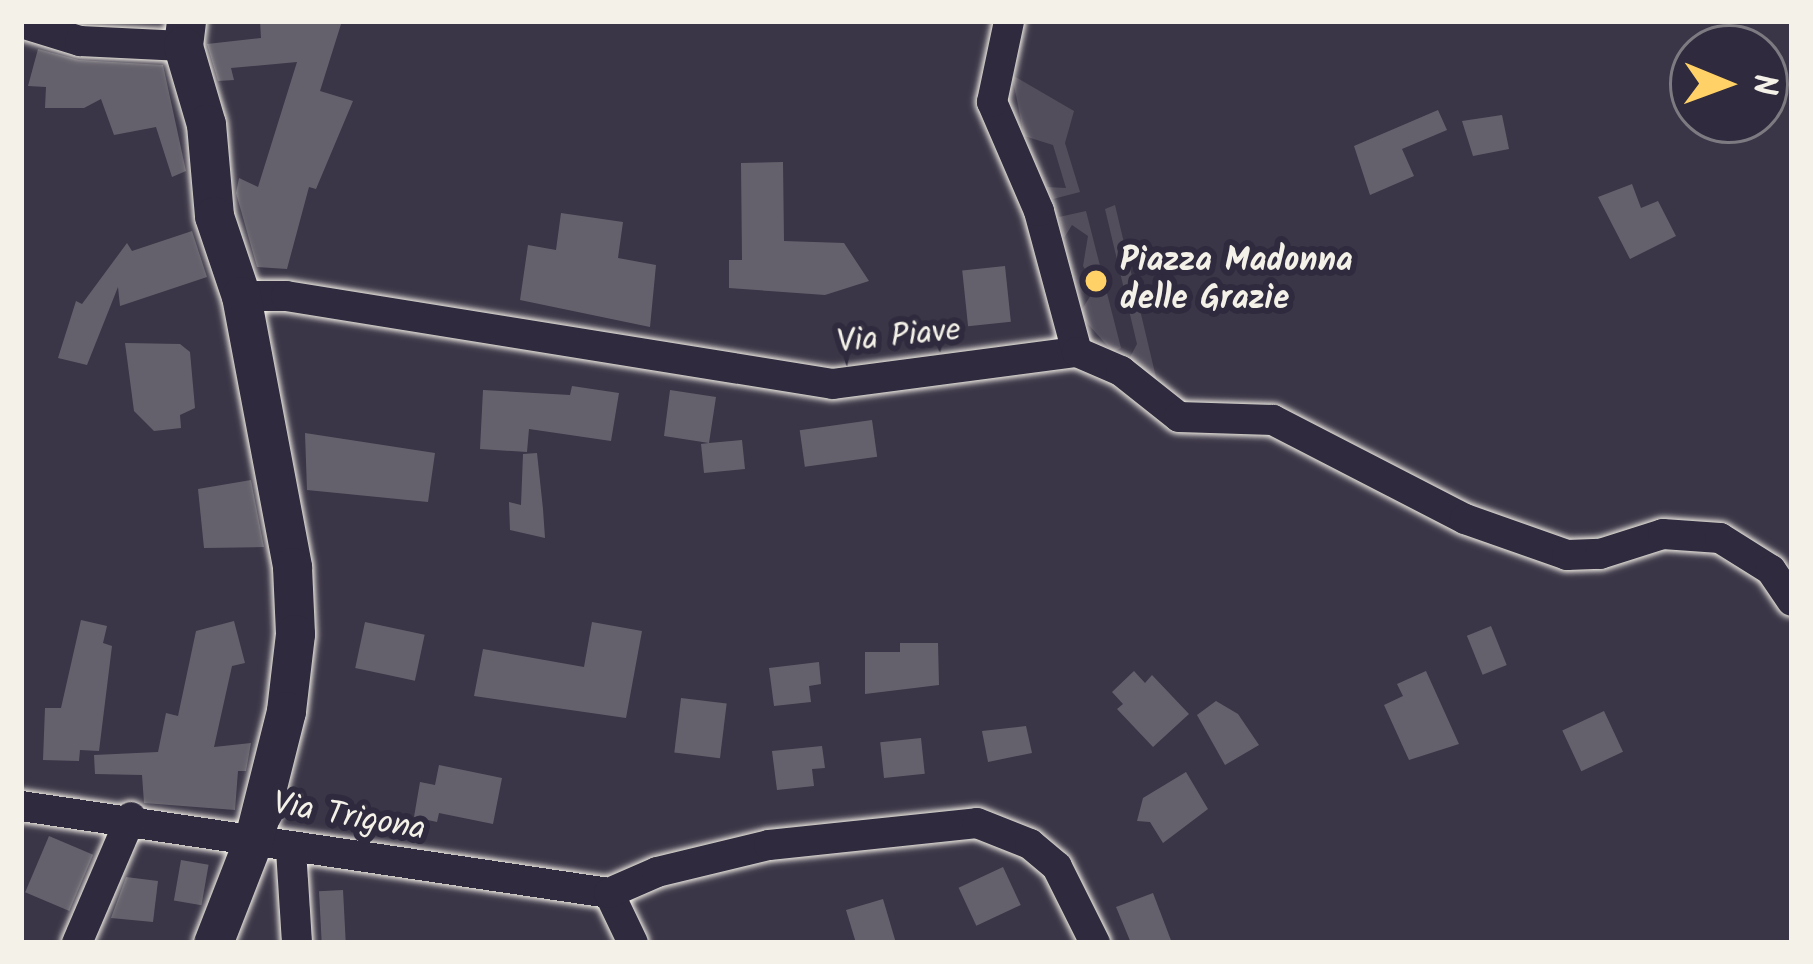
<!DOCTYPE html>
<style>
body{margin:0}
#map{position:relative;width:1813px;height:964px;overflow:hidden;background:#3b3647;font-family:Kalam,sans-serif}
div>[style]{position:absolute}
.green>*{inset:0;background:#534e5c}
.building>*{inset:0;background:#65616c;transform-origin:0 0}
.roads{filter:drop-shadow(0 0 3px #f4f1e8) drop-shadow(0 0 3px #f4f1e8)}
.minor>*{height:30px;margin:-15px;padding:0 15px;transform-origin:15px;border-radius:15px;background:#2f2a3d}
.tertiary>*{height:39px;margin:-19.5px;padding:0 19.5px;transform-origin:19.5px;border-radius:19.5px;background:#2f2a3d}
.dots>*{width:33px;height:33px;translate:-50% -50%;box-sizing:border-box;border:6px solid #2f2a3d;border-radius:50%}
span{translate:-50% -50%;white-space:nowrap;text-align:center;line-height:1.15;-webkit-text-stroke:12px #2f2a3d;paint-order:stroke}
.poi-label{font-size:33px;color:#f4f1e8;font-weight:700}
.left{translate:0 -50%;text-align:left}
.street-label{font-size:33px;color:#f4f1e8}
.frame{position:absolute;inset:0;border:24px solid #f4f1e8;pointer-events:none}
.north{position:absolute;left:1669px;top:24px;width:120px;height:120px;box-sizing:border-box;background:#2f2a3d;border:3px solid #7e7a81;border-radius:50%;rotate:91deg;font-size:33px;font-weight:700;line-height:48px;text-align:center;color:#f4f1e8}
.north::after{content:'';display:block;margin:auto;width:42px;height:54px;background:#ffd166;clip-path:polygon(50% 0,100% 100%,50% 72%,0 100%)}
</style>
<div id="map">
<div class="green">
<div style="clip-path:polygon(1012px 75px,1074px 111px,1065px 143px,1080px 192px,1053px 199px,1047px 187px,1066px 188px,1053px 145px,1024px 136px)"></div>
<div style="clip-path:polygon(1115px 205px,1160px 394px,1128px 361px,1137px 344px,1105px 209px)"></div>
<div style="clip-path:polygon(1086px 211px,1121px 348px,1113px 352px,1079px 314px,1096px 287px,1083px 266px,1088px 236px,1072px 225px,1064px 238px,1059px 217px)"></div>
</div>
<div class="building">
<div style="clip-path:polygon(260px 21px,342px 21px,320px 91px,353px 101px,316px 189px,309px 187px,287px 269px,257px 267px,236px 193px,239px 178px,258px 187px,297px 62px,231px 68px,234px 80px,218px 81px,207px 44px,261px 38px)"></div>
<div style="clip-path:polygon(38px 49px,79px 60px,163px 65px,186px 171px,172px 177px,156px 127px,114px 135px,101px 99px,84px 108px,45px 108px,46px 87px,28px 86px)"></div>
<div style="clip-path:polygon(1438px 110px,1447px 130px,1402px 149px,1414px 176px,1370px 195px,1354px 146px)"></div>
<div style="clip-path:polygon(1502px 115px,1509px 149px,1473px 156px,1462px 121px)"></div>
<div style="clip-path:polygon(783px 162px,784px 241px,844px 243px,869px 281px,825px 295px,729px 288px,729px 260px,742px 260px,741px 163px)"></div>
<div style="clip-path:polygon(1632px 184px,1641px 208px,1658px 201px,1676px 236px,1630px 259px,1598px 197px)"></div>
<div style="clip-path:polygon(561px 213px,623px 222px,618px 258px,656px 265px,650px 327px,520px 300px,528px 245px,556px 250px)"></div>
<div style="clip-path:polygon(192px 231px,207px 277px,120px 306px,118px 287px,87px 365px,58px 358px,76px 301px,82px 304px,127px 243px,132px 251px)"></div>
<div style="left:1005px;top:266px;width:56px;height:43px;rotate:84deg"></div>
<div style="clip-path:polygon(125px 343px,180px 344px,190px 352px,195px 408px,180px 415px,181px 428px,154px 431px,134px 411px)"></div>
<div style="clip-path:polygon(572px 386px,619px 393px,611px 441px,529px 429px,527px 452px,480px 449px,483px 390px,570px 395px)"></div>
<div style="clip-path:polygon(670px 390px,716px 397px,709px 443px,742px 440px,745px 469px,704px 473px,701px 444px,709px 443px,664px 436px)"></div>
<div style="left:872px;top:420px;width:37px;height:73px;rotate:82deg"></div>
<div style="clip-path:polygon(305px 433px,435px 453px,428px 502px,307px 490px)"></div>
<div style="clip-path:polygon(537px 453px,543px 509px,545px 538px,510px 530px,509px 502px,521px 505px,523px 454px)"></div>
<div style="clip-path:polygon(251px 480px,264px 547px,204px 548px,198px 489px)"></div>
<div style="clip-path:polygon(81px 620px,107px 626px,103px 643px,112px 646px,99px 751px,80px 750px,79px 761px,43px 760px,45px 708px,61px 708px)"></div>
<div style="clip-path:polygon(234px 621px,245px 663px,232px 666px,214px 747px,251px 743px,246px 771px,238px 771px,235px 810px,144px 803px,142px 775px,95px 774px,94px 755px,158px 752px,166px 713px,178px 716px,196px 631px)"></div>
<div style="left:365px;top:622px;width:61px;height:47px;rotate:12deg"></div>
<div style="clip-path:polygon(592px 622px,642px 631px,626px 718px,474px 696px,483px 649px,584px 667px)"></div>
<div style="left:1491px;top:626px;width:42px;height:26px;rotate:68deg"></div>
<div style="clip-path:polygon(900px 643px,938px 643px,939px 685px,865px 694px,865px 652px,900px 652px)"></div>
<div style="clip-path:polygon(819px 662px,821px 684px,809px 686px,811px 702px,774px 706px,769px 668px)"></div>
<div style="clip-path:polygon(1134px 671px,1145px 683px,1152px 675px,1189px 714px,1153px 747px,1117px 709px,1123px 704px,1112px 692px)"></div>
<div style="clip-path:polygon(1426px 671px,1459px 744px,1409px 760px,1384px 705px,1403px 696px,1397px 684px)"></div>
<div style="left:681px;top:698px;width:46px;height:55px;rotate:7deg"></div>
<div style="clip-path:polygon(1216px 701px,1238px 714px,1259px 745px,1225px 765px,1197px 715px)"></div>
<div style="left:1604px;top:711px;width:45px;height:46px;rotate:65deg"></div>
<div style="clip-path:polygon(1026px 726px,1032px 753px,988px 762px,982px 731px)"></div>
<div style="left:921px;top:738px;width:36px;height:41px;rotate:84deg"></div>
<div style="clip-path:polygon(822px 746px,825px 768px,812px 769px,814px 786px,777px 790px,772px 751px)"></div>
<div style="clip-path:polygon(439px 765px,502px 778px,493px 824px,439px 813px,437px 822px,414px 817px,420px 782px,435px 785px)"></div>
<div style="clip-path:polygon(1186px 772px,1208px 809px,1163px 843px,1150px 822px,1137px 821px,1143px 798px)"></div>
<div style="left:49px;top:836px;width:48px;height:61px;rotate:23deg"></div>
<div style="left:181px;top:860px;width:28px;height:41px;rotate:10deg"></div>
<div style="left:1003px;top:867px;width:42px;height:49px;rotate:65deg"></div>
<div style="clip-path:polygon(126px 877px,158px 881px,153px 922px,111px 918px)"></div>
<div style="left:343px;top:890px;width:53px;height:24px;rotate:87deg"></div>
<div style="clip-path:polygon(1153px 893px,1172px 943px,1131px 943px,1116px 907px)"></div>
<div style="clip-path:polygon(883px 899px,896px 943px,856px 943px,846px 910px)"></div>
</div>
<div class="roads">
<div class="minor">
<div style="left:21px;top:23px;width:62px;rotate:17deg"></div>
<div style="left:80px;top:41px;width:103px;rotate:2.8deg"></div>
<div style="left:241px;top:296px;width:45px"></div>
<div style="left:286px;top:296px;width:554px;rotate:9.14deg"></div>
<div style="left:833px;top:384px;width:246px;rotate:-7.5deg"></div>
<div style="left:1077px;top:352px;width:146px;rotate:-105.1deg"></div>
<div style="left:1039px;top:211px;width:119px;rotate:-113.3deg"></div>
<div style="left:992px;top:102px;width:83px;rotate:-78.1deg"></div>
<div style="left:1077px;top:352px;width:48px;rotate:23.4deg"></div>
<div style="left:1121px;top:371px;width:74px;rotate:38.4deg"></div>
<div style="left:1179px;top:417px;width:94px;rotate:1.8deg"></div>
<div style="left:1273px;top:420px;width:216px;rotate:27.3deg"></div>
<div style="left:1465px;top:519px;width:108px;rotate:19.4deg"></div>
<div style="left:1567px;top:555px;width:33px;rotate:-2deg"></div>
<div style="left:1600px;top:554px;width:66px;rotate:-17.6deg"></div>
<div style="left:1663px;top:534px;width:57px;rotate:4deg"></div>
<div style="left:1720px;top:538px;width:60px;rotate:32.1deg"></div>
<div style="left:1771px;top:570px;width:37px;rotate:56deg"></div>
<div style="left:21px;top:806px;width:594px;rotate:8.42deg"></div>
<div style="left:609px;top:893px;width:55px;rotate:64.4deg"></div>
<div style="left:291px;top:850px;width:93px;rotate:86.3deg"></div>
<div style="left:609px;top:893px;width:52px;rotate:-23.6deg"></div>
<div style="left:657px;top:872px;width:115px;rotate:-13.6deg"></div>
<div style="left:769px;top:845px;width:209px;rotate:-6deg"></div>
<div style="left:977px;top:823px;width:57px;rotate:21.6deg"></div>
<div style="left:1030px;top:844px;width:35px;rotate:40deg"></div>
<div style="left:1057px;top:867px;width:85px;rotate:63.4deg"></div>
<div style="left:77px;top:943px;width:137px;rotate:-66.8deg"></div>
</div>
<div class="tertiary">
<div style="left:186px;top:21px;width:25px;rotate:97deg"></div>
<div style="left:183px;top:46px;width:81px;rotate:73.6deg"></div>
<div style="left:206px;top:124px;width:92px;rotate:85deg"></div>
<div style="left:214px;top:216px;width:84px;rotate:71.4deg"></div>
<div style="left:241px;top:296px;width:276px;rotate:79.3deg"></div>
<div style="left:292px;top:567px;width:67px;rotate:87.4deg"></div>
<div style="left:295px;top:634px;width:78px;rotate:96.7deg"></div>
<div style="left:286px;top:711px;width:131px;rotate:104.1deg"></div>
<div style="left:254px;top:838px;width:113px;rotate:111.3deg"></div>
</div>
</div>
<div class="dots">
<div style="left:1096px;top:281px;background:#ffd166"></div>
</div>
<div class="poi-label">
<span class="left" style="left:1120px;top:281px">Piazza Madonna<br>delle Grazie</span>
</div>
<div class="street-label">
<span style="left:899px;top:338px;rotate:-6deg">Via Piave</span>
<span style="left:349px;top:818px;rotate:10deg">Via Trigona</span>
</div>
<div class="frame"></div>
<div class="north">N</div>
</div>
